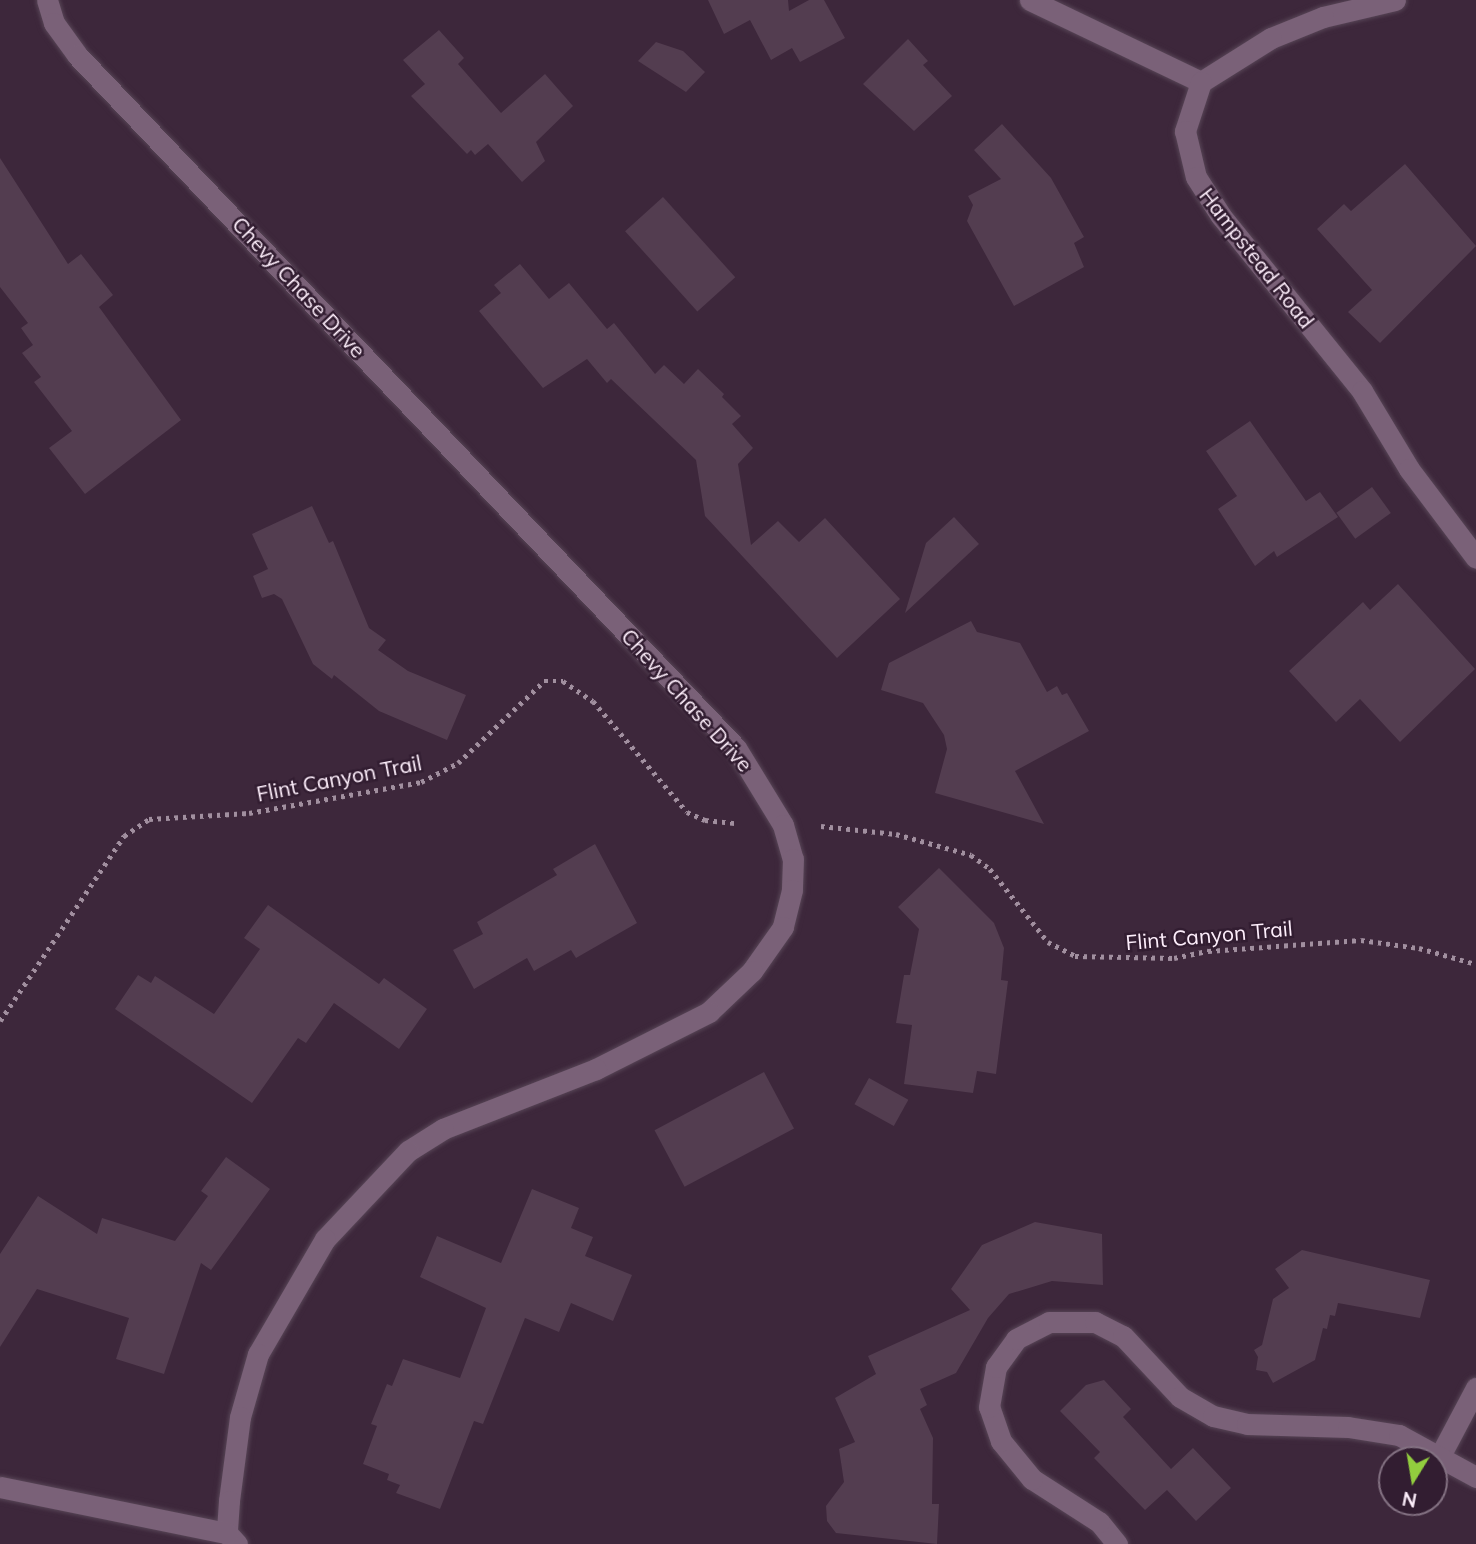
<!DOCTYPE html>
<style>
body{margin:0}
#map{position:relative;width:1476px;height:1544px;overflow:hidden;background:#3d273b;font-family:Mulish,sans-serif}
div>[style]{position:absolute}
.building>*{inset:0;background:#533d50;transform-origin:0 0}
.path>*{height:4.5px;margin-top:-2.25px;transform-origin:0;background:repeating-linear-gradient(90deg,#a18f9f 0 3.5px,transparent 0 8.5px)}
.roads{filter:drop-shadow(0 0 2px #574556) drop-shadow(0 0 2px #574556)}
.street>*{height:21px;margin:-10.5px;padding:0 10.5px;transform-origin:10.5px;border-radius:10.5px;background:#7a6178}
.secondary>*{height:21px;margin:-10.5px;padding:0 10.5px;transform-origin:10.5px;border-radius:10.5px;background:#7a6178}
span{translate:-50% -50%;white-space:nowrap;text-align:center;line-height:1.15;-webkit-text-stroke:5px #321d31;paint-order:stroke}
.street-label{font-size:21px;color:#fdeefb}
.north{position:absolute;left:1378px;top:1446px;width:70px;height:70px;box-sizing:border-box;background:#321d31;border:2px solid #837182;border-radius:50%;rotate:191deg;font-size:19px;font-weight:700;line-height:28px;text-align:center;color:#fdeefb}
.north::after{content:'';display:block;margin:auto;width:24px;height:32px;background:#92cd3e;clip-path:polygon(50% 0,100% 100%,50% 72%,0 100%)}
</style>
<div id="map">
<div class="building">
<div style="clip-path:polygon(708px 0,788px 0,789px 11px,809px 0,824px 0,845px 38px,800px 62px,792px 48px,771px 60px,750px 20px,724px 34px)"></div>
<div style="clip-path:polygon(439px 30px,464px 58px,458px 64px,501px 113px,545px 74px,573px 106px,536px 142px,545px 161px,522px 182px,488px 144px,475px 155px,471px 150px,467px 154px,411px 96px,425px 84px,403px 60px)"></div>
<div style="clip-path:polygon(908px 39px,928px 61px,923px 65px,952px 96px,914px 131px,863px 84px)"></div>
<div style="clip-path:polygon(656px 42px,683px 51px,705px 72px,686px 92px,638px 61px)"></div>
<div style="clip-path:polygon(1002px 124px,1051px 178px,1084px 237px,1074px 243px,1084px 267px,1014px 306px,967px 221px,973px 205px,968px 196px,1001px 179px,974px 150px)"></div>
<div style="clip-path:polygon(0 158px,68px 264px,81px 254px,113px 295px,99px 307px,181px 420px,85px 494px,49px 448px,72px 431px,34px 382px,41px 377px,22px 353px,33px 345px,21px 328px,28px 323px,0 287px)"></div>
<div style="clip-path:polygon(1405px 164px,1476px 246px,1380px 343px,1348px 312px,1372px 290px,1317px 229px,1344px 204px,1351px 211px)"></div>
<div style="left:663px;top:197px;width:108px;height:51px;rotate:48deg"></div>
<div style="clip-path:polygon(520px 264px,549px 299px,569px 283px,607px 329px,614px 323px,655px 374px,664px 365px,684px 384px,698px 369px,724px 394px,722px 397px,741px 416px,732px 424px,753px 448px,738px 464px,751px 545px,778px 521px,799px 542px,825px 518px,900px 599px,837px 658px,705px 516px,696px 460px,611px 379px,607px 383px,587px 359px,543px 388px,479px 311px,501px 293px,494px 285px)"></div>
<div style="clip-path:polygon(1250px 421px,1306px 501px,1320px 492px,1338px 517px,1277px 557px,1274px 551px,1255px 566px,1218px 509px,1237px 496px,1206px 451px)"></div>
<div style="left:1372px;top:487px;width:32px;height:44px;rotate:54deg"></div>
<div style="clip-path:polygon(312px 506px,329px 543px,333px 541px,369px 628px,386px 640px,378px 650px,408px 671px,466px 695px,447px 740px,379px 711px,334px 675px,332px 679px,313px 664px,282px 599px,274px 594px,262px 598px,253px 576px,268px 569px,252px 534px)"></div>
<div style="clip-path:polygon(954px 517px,979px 544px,905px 613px,926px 543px)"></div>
<div style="clip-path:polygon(1398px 584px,1475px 669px,1400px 742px,1360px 699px,1336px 722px,1289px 671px,1363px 602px,1370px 610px)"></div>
<div style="clip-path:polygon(971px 621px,977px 632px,1020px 643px,1047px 692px,1057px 686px,1062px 695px,1067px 693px,1089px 731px,1015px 771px,1044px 824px,935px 793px,947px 749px,944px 735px,923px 703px,881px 690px,889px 663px)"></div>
<div style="clip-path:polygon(595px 844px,637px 923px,576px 958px,571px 950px,534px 971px,527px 958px,474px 989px,453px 950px,483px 934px,477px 922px,557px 875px,553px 869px)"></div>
<div style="clip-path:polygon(939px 868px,994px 923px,1004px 948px,1001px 980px,1008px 981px,996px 1074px,977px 1071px,973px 1093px,904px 1084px,912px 1025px,896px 1023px,904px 975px,910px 975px,919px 929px,898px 907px)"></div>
<div style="clip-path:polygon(268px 905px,379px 984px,384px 978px,427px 1009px,399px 1049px,334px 1003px,306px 1043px,298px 1038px,252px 1103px,115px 1009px,138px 975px,151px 983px,155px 976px,214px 1014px,260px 949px,244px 938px)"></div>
<div style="left:764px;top:1072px;width:64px;height:124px;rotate:62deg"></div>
<div style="left:869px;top:1078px;width:45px;height:30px;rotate:29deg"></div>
<div style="clip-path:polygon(226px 1157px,270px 1189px,211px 1270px,201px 1263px,164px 1374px,116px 1359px,129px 1318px,37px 1289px,0 1347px,0 1254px,38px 1196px,97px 1234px,102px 1218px,175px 1241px,208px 1196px,201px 1191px)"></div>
<div style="clip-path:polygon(532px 1189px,579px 1208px,571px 1228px,593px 1237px,585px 1256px,632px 1275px,613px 1321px,571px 1303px,559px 1332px,525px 1318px,483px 1424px,474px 1421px,440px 1509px,396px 1493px,400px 1485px,387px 1480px,389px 1474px,363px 1464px,377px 1426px,371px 1424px,387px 1384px,392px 1386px,403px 1359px,460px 1378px,486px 1308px,420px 1277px,437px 1236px,501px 1263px)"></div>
<div style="clip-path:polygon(1035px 1222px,1102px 1234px,1103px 1285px,1052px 1281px,1009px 1294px,988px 1318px,956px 1373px,920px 1389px,927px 1405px,920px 1409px,933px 1438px,932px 1504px,939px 1504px,937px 1544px,836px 1533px,827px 1521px,826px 1506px,844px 1482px,839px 1449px,855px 1442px,835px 1398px,876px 1374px,868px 1356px,970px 1310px,951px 1289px,982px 1245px)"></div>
<div style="clip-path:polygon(1302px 1250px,1430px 1280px,1420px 1318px,1338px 1303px,1335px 1316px,1330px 1315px,1327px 1329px,1323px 1328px,1315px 1360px,1273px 1383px,1267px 1372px,1256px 1370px,1258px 1357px,1254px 1350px,1262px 1345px,1273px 1299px,1289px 1288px,1275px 1269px)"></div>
<div style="clip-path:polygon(1104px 1380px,1131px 1409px,1123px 1417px,1171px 1469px,1193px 1448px,1231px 1488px,1196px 1521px,1167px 1490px,1145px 1510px,1094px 1458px,1100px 1452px,1060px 1411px,1086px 1385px)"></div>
</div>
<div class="path">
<div style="left:821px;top:826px;width:75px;rotate:6.1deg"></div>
<div style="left:896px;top:834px;width:78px;rotate:15.6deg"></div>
<div style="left:971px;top:855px;width:24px;rotate:36deg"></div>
<div style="left:990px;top:869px;width:93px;rotate:51.5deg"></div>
<div style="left:1048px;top:942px;width:30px;rotate:27deg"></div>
<div style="left:1075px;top:956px;width:99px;rotate:1.2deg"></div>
<div style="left:1174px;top:958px;width:35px;rotate:-12deg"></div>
<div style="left:1208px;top:951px;width:153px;rotate:-4.1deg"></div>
<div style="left:1361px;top:940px;width:59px;rotate:7.9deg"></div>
<div style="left:1419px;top:948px;width:59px;rotate:15.7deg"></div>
<div style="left:0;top:1021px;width:223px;rotate:-56.2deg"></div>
<div style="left:124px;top:836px;width:30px;rotate:-34deg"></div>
<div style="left:149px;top:819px;width:100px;rotate:-3.4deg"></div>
<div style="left:249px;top:813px;width:175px;rotate:-10.2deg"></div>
<div style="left:421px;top:782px;width:42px;rotate:-27.2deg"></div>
<div style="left:458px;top:763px;width:119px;rotate:-43.6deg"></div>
<div style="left:544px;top:681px;width:19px"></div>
<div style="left:563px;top:681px;width:36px;rotate:34deg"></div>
<div style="left:593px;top:701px;width:145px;rotate:49.7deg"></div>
<div style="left:687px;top:812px;width:20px;rotate:24deg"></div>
<div style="left:705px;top:820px;width:30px;rotate:6deg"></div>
</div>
<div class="roads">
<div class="street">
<div style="left:1030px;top:0;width:190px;rotate:25.6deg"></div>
<div style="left:1395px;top:0;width:74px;rotate:166.7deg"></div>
<div style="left:1323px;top:17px;width:56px;rotate:158deg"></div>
<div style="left:1271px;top:38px;width:83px;rotate:147.8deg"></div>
<div style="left:1201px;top:82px;width:52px;rotate:108.1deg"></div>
<div style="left:1185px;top:131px;width:47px;rotate:76.6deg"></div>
<div style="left:1196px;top:177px;width:46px;rotate:57.3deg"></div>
<div style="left:1221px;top:216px;width:225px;rotate:51.1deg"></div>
<div style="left:1362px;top:391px;width:91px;rotate:58.9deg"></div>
<div style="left:1409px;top:469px;width:111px;rotate:53deg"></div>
<div style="left:1441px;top:1454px;width:75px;rotate:-62.1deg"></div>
<div style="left:1117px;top:1544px;width:28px;rotate:-129deg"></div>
<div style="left:1099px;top:1522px;width:80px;rotate:-147.3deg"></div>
<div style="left:1032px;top:1479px;width:49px;rotate:-129.2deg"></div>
<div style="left:1001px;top:1441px;width:36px;rotate:-109deg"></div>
<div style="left:989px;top:1407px;width:41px;rotate:-80.1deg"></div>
<div style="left:996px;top:1367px;width:34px;rotate:-54deg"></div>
<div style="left:1016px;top:1339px;width:37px;rotate:-27deg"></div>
<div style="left:1049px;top:1322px;width:46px"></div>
<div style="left:1095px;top:1322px;width:31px;rotate:27deg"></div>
<div style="left:1123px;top:1336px;width:83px;rotate:46.9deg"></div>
<div style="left:1180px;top:1397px;width:38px;rotate:30deg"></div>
<div style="left:1213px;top:1416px;width:35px;rotate:13deg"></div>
<div style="left:1247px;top:1424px;width:101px;rotate:1.7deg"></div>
<div style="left:1348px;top:1427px;width:52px;rotate:8.9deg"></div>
<div style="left:1399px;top:1435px;width:88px;rotate:28.6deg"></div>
</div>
<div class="secondary">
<div style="left:47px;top:0;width:24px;rotate:73deg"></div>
<div style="left:54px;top:23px;width:39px;rotate:54deg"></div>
<div style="left:77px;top:55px;width:956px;rotate:46.44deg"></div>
<div style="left:736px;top:748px;width:90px;rotate:58.6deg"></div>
<div style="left:783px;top:825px;width:35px;rotate:74deg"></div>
<div style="left:793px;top:859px;width:31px;rotate:92deg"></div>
<div style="left:792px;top:890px;width:38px;rotate:104deg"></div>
<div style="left:783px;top:927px;width:54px;rotate:125.2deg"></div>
<div style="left:752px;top:971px;width:59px;rotate:136.4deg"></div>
<div style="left:709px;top:1012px;width:127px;rotate:153.2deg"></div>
<div style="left:596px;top:1069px;width:164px;rotate:158.6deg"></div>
<div style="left:443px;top:1129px;width:41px;rotate:147.8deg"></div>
<div style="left:408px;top:1151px;width:121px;rotate:133.3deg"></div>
<div style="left:325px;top:1239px;width:133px;rotate:120.2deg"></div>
<div style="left:258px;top:1354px;width:66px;rotate:105.9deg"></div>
<div style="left:240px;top:1417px;width:85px;rotate:97.5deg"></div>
<div style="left:229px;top:1501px;width:32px;rotate:94deg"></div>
<div style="left:227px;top:1533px;width:15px;rotate:48deg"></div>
<div style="left:0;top:1487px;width:232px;rotate:11.5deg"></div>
</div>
</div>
<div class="street-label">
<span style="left:1257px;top:258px;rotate:52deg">Hampstead Road</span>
<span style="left:299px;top:287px;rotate:47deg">Chevy Chase Drive</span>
<span style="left:687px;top:700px;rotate:48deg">Chevy Chase Drive</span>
<span style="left:339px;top:778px;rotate:-11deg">Flint Canyon Trail</span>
<span style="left:1209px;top:935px;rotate:-5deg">Flint Canyon Trail</span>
</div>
<div class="north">N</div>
</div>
